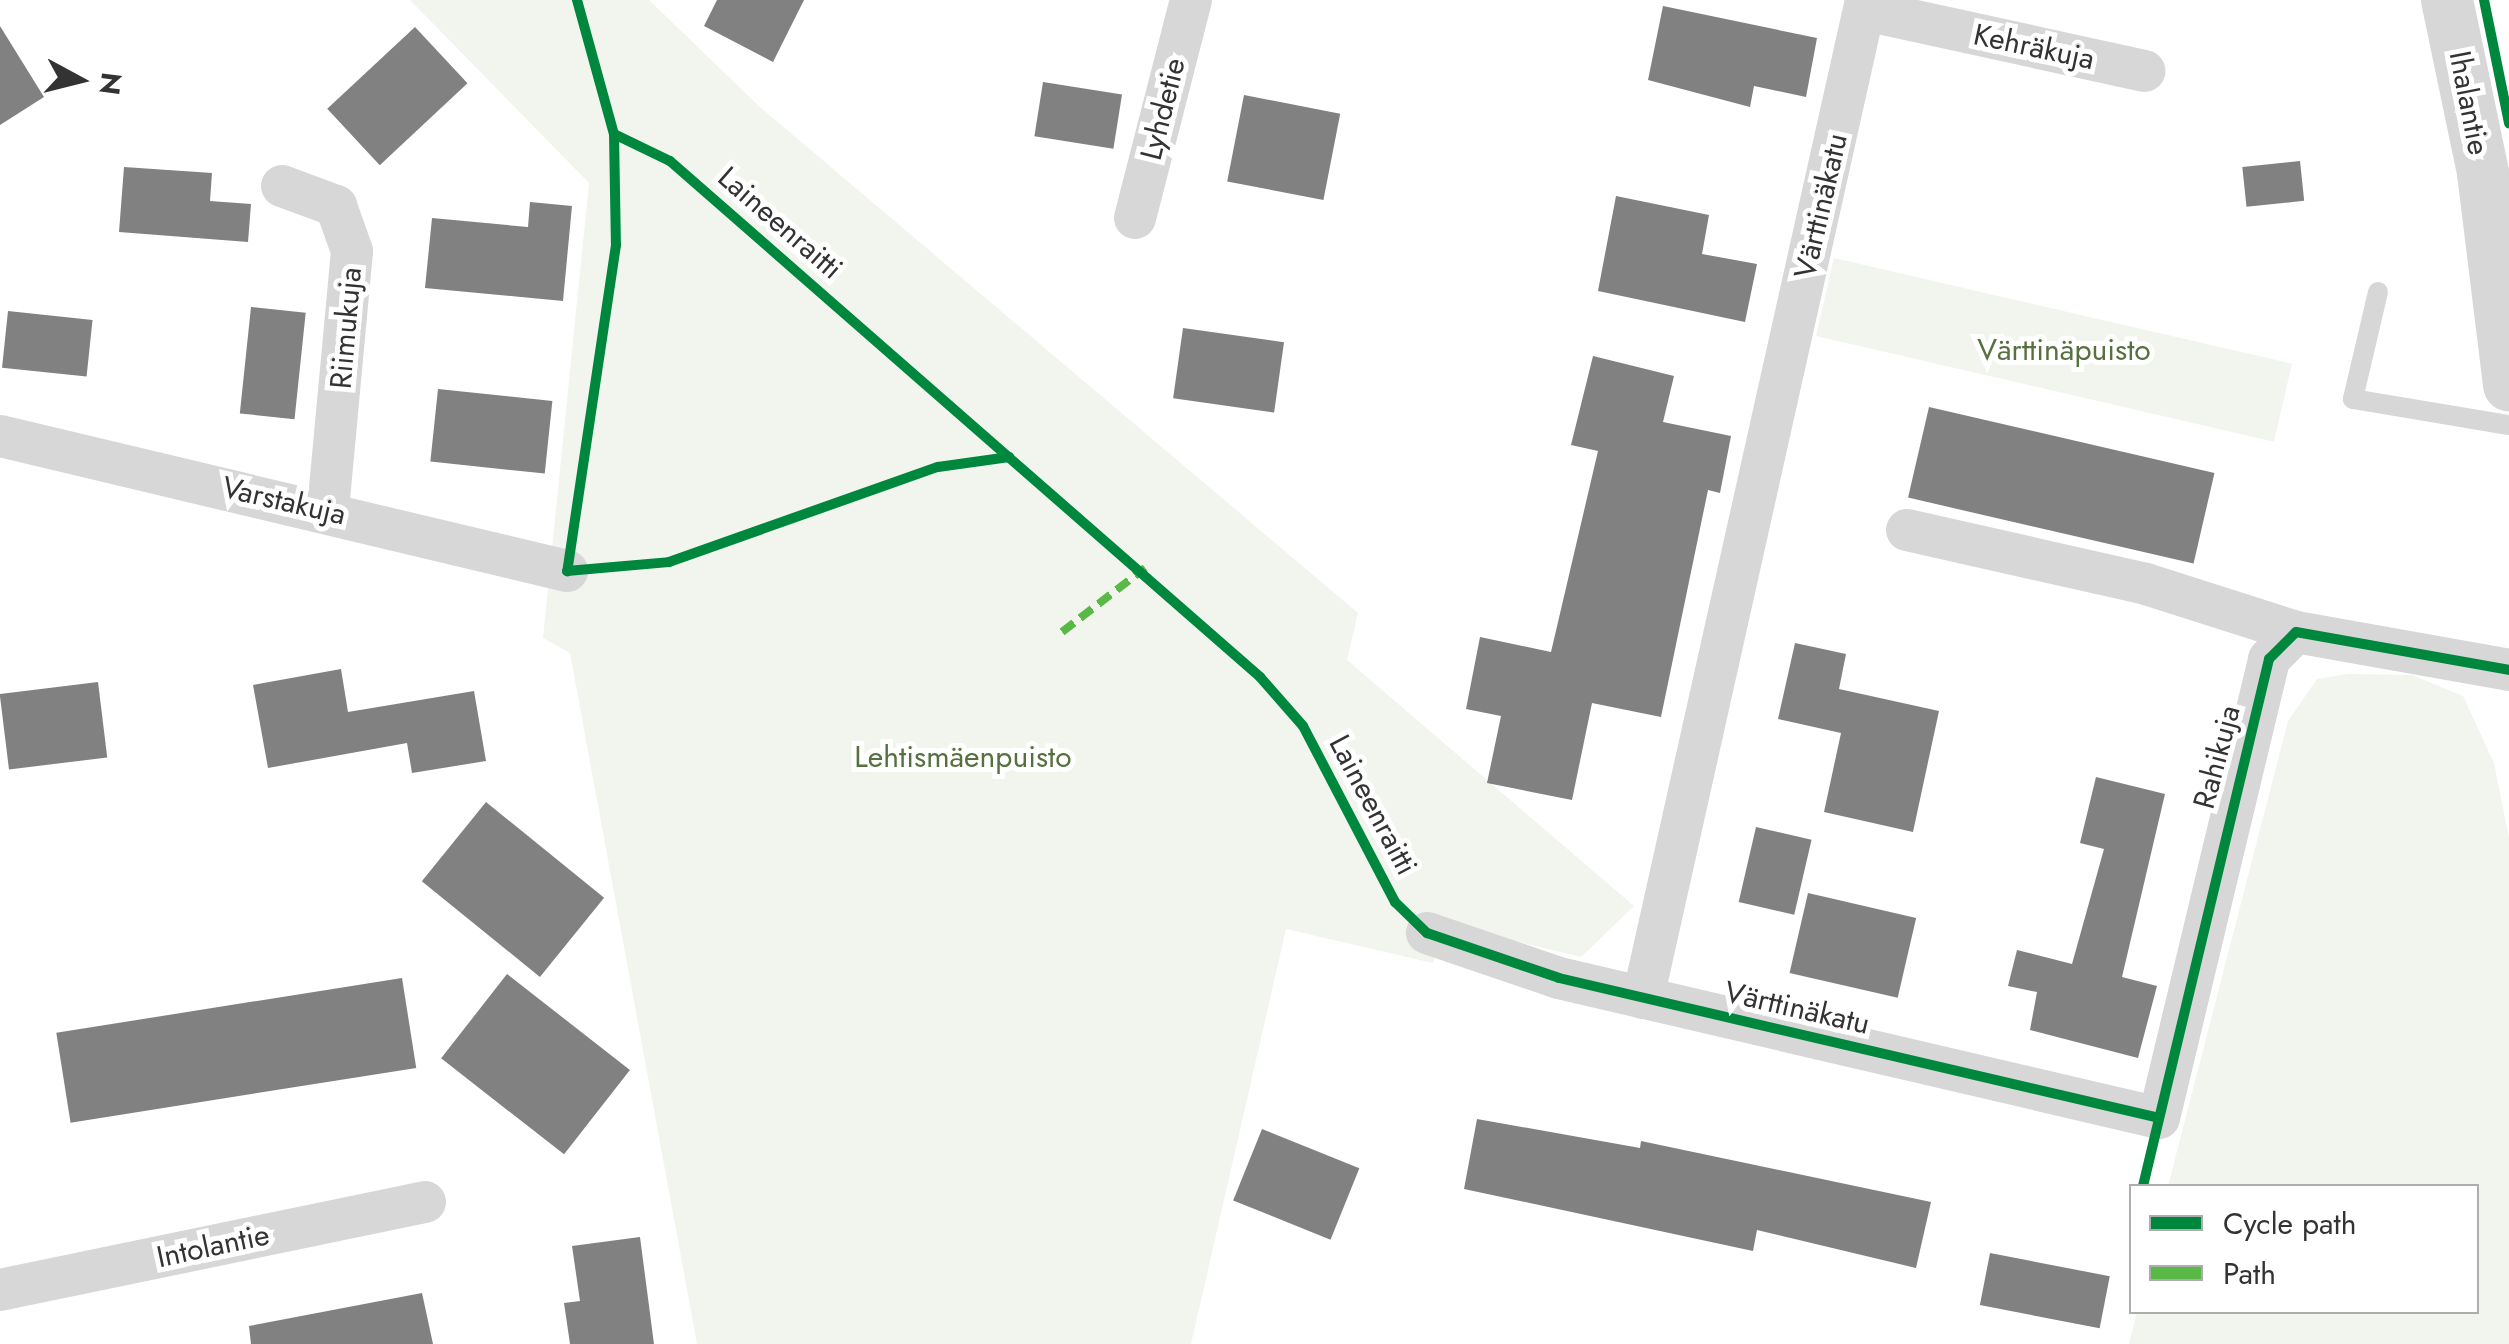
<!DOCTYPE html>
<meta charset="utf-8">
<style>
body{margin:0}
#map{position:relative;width:2509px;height:1344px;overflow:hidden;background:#fff;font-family:Jost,sans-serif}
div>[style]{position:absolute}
.green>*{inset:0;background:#f1f5ed;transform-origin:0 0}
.building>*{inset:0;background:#818181;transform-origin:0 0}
.service>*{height:20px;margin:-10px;padding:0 10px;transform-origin:10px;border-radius:10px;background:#d7d7d7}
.minor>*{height:42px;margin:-21px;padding:0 21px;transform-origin:21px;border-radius:21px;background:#d7d7d7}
.tertiary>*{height:52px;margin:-26px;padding:0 26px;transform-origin:26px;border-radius:26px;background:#d7d7d7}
.quiet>*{height:8px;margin-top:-4px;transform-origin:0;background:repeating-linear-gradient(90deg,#58b947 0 15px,transparent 0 23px)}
.cycleway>*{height:10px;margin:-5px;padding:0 5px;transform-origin:5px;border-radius:5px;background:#00873e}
span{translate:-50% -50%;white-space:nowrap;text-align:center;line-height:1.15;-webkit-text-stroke:10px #fff;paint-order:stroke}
.street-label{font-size:30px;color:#333}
.park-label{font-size:30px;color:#56703f}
.legend{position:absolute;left:2129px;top:1184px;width:350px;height:130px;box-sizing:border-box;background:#fff;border:2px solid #adadad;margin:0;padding:12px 18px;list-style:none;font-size:30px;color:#333}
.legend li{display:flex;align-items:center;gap:20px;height:50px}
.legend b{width:50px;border:2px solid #adadad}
.north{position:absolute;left:30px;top:30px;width:100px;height:100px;-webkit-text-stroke:8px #fff;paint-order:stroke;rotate:97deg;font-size:28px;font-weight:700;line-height:40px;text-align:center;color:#333}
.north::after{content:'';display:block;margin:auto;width:35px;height:45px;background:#333;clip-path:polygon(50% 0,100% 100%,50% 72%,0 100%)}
</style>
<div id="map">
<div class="green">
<div style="clip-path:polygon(410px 0,649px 0,761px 108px,1358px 613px,1347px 660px,1634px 906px,1581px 957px,1443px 924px,1433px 963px,1286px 929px,1191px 1344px,697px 1344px,570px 653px,543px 638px,589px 183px)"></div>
<div style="left:1834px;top:258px;width:470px;height:80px;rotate:13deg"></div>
<div style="clip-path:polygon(2348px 674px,2412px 675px,2463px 696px,2494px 763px,2509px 838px,2509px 1344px,2129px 1344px,2137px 1312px,2476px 1312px,2476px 1186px,2168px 1186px,2288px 721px,2317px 679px)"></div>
</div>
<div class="building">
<div style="clip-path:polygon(717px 0,804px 0,773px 62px,704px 26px)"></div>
<div style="clip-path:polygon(1663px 6px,1817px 38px,1806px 97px,1754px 86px,1750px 107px,1648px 80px)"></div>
<div style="clip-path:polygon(0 26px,44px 97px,0 125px)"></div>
<div style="left:415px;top:27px;width:77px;height:120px;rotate:47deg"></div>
<div style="left:1043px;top:82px;width:80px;height:55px;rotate:9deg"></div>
<div style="left:1244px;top:95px;width:98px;height:88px;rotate:11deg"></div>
<div style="left:2300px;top:161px;width:40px;height:58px;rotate:84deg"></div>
<div style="clip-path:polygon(124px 167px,212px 173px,210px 201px,251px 204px,248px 242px,119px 232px)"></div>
<div style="clip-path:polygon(1616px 196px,1709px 215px,1702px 254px,1757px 264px,1745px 322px,1598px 291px)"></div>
<div style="clip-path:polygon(530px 202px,572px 206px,563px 301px,425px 288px,432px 218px,528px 227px)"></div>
<div style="left:251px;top:307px;width:55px;height:107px;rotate:6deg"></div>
<div style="left:8px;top:311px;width:85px;height:57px;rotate:6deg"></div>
<div style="left:1183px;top:328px;width:102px;height:71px;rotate:8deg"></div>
<div style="clip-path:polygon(1593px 356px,1674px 376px,1663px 422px,1731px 436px,1720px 493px,1708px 490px,1661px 717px,1592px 703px,1572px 800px,1487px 783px,1501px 716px,1466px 709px,1480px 637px,1551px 652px,1598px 451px,1571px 445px)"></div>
<div style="left:438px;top:389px;width:115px;height:73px;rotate:6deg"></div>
<div style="left:1929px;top:407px;width:293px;height:93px;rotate:13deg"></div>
<div style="clip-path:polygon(1795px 643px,1846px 654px,1839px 689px,1939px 711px,1913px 832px,1824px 812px,1841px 733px,1778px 719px)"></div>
<div style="clip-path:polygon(341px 669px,348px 712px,474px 691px,486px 761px,412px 773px,407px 743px,268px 768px,253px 685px)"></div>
<div style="left:98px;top:682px;width:76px;height:99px;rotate:83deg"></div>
<div style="clip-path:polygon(2096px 777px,2165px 794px,2122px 977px,2157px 986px,2138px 1058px,2030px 1030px,2037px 992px,2008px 986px,2017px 950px,2072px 964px,2104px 849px,2080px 843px)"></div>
<div style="left:486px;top:802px;width:152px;height:102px;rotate:39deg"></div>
<div style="left:1756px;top:827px;width:57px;height:77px;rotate:13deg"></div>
<div style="left:1808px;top:893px;width:111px;height:82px;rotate:13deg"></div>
<div style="left:507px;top:974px;width:156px;height:107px;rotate:38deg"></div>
<div style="left:402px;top:978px;width:91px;height:350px;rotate:81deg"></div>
<div style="clip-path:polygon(1477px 1119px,1640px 1148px,1641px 1141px,1931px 1202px,1916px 1268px,1757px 1230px,1753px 1251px,1464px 1189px)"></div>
<div style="left:1262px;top:1129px;width:105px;height:77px;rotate:22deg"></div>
<div style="clip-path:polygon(640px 1237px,654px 1344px,570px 1344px,564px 1303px,580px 1301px,572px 1246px)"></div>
<div style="left:1990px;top:1253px;width:122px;height:53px;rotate:11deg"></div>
<div style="clip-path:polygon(422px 1293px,433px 1344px,251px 1344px,249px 1326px)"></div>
</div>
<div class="service">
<div style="left:2378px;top:292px;width:110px;rotate:103.2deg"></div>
<div style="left:2353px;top:399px;width:158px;rotate:9.5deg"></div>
</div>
<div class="minor">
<div style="left:1865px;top:10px;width:286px;rotate:12.3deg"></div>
<div style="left:282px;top:186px;width:58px;rotate:20.3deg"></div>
<div style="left:336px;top:206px;width:48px;rotate:70.4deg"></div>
<div style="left:352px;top:251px;width:261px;rotate:95.3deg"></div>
<div style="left:1135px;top:218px;width:225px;rotate:-75.6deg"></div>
<div style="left:0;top:436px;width:583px;rotate:13.39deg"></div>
<div style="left:1907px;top:530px;width:245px;rotate:12.7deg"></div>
<div style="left:2146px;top:584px;width:157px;rotate:17.7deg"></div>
<div style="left:1427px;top:933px;width:139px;rotate:18.8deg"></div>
<div style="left:1559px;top:978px;width:616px;rotate:13.13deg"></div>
<div style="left:2159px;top:1118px;width:472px;rotate:-76.5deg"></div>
<div style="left:2269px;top:659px;width:38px;rotate:-45deg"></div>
<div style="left:2296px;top:632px;width:216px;rotate:10.1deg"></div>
<div style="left:1643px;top:998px;width:1023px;rotate:-77.4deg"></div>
<div style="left:0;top:1290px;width:434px;rotate:-11.7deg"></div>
</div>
<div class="tertiary">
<div style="left:2447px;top:0;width:177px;rotate:78.2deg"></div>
<div style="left:2483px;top:173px;width:214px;rotate:83deg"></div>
</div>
<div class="quiet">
<div style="left:1062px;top:632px;width:105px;rotate:-37.6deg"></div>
</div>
<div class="cycleway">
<div style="left:577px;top:0;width:139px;rotate:74.6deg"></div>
<div style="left:614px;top:134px;width:62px;rotate:25.7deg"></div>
<div style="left:670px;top:161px;width:784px;rotate:41.17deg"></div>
<div style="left:1260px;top:677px;width:65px;rotate:48.7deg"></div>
<div style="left:1303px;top:726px;width:199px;rotate:62.4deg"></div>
<div style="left:1395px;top:902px;width:45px;rotate:44.1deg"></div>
<div style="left:1427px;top:933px;width:139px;rotate:18.8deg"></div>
<div style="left:1559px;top:978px;width:616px;rotate:13.13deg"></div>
<div style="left:2484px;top:0;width:126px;rotate:78.5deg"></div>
<div style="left:614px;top:134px;width:111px;rotate:89deg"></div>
<div style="left:616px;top:245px;width:330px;rotate:98.5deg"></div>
<div style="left:567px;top:571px;width:102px;rotate:-5deg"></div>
<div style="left:669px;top:562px;width:285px;rotate:-19.5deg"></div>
<div style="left:938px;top:467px;width:72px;rotate:-8deg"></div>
<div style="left:2143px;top:1186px;width:542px;rotate:-76.55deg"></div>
<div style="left:2269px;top:659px;width:38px;rotate:-45deg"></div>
<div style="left:2296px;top:632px;width:216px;rotate:10.1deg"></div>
</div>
<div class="street-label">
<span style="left:2034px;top:47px;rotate:12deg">Kehräkuja</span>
<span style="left:2469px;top:103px;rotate:79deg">Ihalantie</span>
<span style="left:1163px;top:109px;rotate:-76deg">Lyhdetie</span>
<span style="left:1821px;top:206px;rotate:-77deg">Värttinäkatu</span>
<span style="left:780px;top:223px;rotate:41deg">Laineenraitti</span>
<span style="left:346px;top:328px;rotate:-85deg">Riimukuja</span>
<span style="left:284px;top:501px;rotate:13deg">Varstakuja</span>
<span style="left:2217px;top:757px;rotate:-75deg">Rahikuja</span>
<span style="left:1373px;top:805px;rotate:62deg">Laineenraitti</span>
<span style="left:1797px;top:1008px;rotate:13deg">Värttinäkatu</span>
<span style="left:213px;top:1246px;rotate:-12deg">Intolantie</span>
</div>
<div class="park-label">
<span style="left:2064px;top:350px">Värttinäpuisto</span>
<span style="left:963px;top:757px">Lehtismäenpuisto</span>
</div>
<ul class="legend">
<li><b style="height:12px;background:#00873e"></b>Cycle path</li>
<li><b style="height:12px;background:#58b947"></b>Path</li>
</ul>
<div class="north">N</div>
</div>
